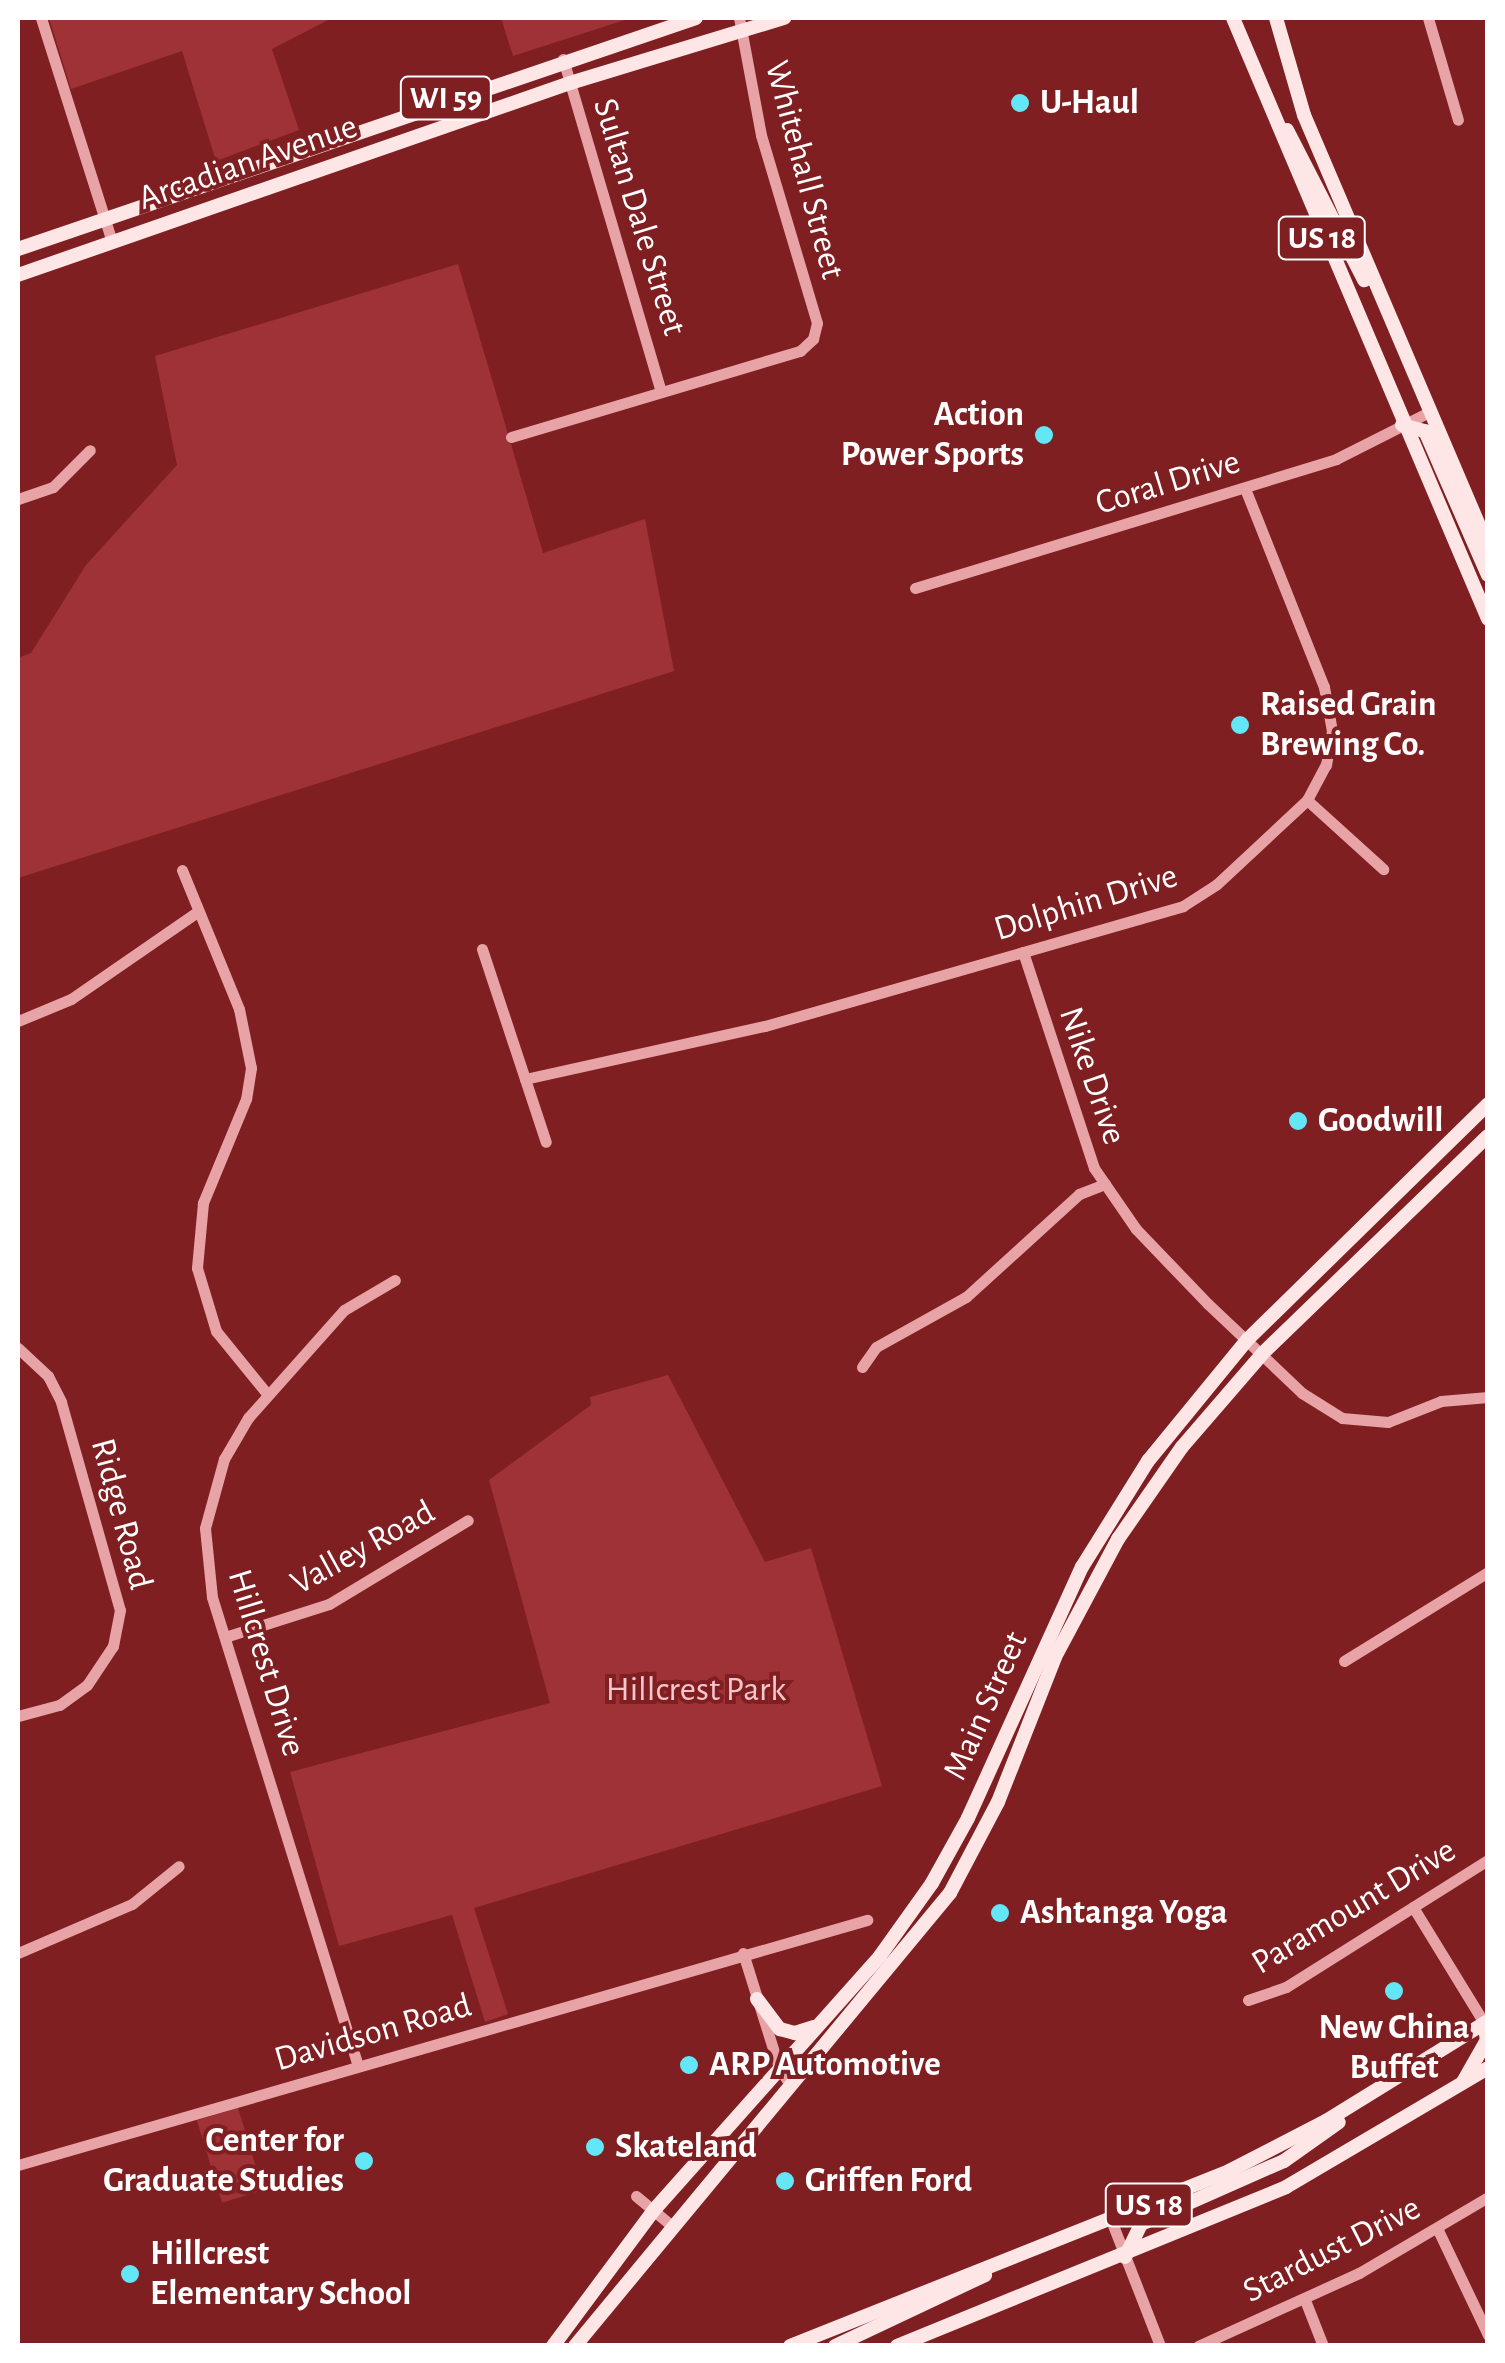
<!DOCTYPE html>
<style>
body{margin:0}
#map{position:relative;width:1505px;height:2363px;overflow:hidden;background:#7f1f22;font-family:"Alegreya Sans",sans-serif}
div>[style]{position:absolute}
.green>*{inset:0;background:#9e3237;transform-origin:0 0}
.minor>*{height:11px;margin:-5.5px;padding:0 5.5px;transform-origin:5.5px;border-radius:5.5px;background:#e8a3a7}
.major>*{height:14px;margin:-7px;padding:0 7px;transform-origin:7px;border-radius:7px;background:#fee6e6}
.dots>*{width:28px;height:28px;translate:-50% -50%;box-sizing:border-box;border:5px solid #7f1f22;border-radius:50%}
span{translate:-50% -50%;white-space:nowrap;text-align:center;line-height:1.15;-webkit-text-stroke:8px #7f1f22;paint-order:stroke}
.shield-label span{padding:2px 8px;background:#7f1f22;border:2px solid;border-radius:8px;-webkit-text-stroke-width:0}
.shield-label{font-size:32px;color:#fff;font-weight:700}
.poi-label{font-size:35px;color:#fff;font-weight:700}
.left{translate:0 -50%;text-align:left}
.right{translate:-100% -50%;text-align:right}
.street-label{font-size:35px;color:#fff}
.park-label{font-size:35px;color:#f6c7ca}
.frame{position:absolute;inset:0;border:20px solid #fff;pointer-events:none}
</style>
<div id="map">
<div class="green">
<div style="clip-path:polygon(49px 18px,332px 18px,272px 49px,299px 130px,216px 161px,182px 51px,71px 89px)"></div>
<div style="clip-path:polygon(501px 18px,631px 18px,513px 56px)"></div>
<div style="clip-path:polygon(458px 264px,543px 553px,645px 519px,674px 671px,18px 878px,18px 658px,31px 653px,86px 565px,177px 465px,155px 356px)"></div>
<div style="clip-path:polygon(668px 1375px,765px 1562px,811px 1548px,882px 1786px,474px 1908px,508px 2014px,485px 2022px,452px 1915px,339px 1946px,290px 1772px,550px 1703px,489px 1480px,591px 1405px,590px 1397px)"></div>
<div style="left:238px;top:2108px;width:86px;height:43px;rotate:73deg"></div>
</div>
<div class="minor">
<div style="left:41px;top:18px;width:235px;rotate:72.4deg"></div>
<div style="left:1428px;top:18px;width:106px;rotate:73.6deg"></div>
<div style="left:563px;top:59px;width:346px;rotate:73.6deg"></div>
<div style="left:511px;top:437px;width:302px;rotate:-16.6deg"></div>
<div style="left:800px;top:351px;width:18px;rotate:-43deg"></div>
<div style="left:813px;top:339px;width:16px;rotate:-76deg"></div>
<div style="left:817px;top:323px;width:196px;rotate:-106.6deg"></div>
<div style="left:761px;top:135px;width:119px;rotate:-100.6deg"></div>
<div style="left:18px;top:499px;width:37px;rotate:-19deg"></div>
<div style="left:53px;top:487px;width:52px;rotate:-45deg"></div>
<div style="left:915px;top:588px;width:440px;rotate:-17deg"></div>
<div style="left:1336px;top:459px;width:104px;rotate:-26.8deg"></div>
<div style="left:1307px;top:800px;width:103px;rotate:42.2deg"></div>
<div style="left:182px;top:870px;width:150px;rotate:67.7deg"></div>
<div style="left:239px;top:1009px;width:60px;rotate:78.5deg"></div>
<div style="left:251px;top:1068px;width:31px;rotate:99deg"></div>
<div style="left:246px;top:1099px;width:113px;rotate:112.5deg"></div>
<div style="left:203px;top:1203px;width:65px;rotate:95.3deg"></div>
<div style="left:197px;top:1268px;width:66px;rotate:73.2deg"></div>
<div style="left:216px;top:1331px;width:82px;rotate:50.9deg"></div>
<div style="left:482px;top:949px;width:203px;rotate:71.7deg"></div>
<div style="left:1023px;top:952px;width:227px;rotate:71.8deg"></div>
<div style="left:1094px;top:1168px;width:74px;rotate:55.5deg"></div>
<div style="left:1136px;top:1229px;width:104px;rotate:46.2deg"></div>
<div style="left:1208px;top:1304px;width:129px;rotate:43.4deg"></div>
<div style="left:1302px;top:1393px;width:47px;rotate:32deg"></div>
<div style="left:1342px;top:1418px;width:46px;rotate:5deg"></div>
<div style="left:1388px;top:1422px;width:57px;rotate:-21.6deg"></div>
<div style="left:1441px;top:1401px;width:47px;rotate:-4.9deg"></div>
<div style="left:18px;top:1021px;width:57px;rotate:-22.5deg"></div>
<div style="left:71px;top:999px;width:153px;rotate:-34.6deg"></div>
<div style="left:525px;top:1079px;width:246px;rotate:-12.5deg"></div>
<div style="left:765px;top:1026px;width:435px;rotate:-16deg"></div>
<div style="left:1183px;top:906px;width:40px;rotate:-32.9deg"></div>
<div style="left:1217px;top:884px;width:123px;rotate:-43deg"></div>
<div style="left:1307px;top:800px;width:40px;rotate:-62deg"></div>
<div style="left:1326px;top:765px;width:35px;rotate:-80deg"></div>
<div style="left:1332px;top:731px;width:45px;rotate:-100.3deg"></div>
<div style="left:1324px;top:687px;width:214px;rotate:-111.7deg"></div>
<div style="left:18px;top:1348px;width:41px;rotate:43deg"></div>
<div style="left:48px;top:1376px;width:29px;rotate:63deg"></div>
<div style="left:61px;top:1402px;width:216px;rotate:74.2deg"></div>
<div style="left:120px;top:1610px;width:37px;rotate:101deg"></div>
<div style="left:113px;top:1646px;width:47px;rotate:123.7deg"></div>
<div style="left:87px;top:1685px;width:34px;rotate:144deg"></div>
<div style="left:59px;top:1705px;width:42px;rotate:165deg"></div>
<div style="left:862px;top:1367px;width:24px;rotate:-55deg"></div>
<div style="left:876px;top:1347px;width:103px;rotate:-29.1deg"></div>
<div style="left:966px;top:1297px;width:153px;rotate:-42.3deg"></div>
<div style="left:1079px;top:1194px;width:28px;rotate:-21deg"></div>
<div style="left:225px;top:1637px;width:109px;rotate:-17.6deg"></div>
<div style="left:329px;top:1604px;width:162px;rotate:-31.1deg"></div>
<div style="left:1344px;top:1661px;width:169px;rotate:-31.7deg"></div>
<div style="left:1413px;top:1907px;width:136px;rotate:58.5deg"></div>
<div style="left:18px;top:1953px;width:124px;rotate:-23.3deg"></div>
<div style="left:132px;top:1904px;width:60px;rotate:-39deg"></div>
<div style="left:743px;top:1953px;width:121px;rotate:72.6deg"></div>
<div style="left:779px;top:2068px;width:18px;rotate:56deg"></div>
<div style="left:1248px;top:2000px;width:40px;rotate:-18.9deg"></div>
<div style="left:1286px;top:1987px;width:239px;rotate:-32.2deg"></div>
<div style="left:358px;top:2066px;width:491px;rotate:-107.3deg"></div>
<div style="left:212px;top:1597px;width:69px;rotate:-95.8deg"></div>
<div style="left:205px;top:1528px;width:72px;rotate:-74.6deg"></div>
<div style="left:224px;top:1459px;width:48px;rotate:-59.7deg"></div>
<div style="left:248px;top:1418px;width:144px;rotate:-48.4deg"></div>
<div style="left:344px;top:1310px;width:59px;rotate:-30.5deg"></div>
<div style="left:18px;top:2165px;width:884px;rotate:-16.1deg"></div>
<div style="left:636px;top:2196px;width:47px;rotate:39.8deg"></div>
<div style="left:1111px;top:2220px;width:135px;rotate:68.7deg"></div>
<div style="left:1437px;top:2228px;width:119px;rotate:64.5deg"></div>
<div style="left:1305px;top:2300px;width:49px;rotate:68.6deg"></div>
<div style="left:1198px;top:2346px;width:177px;rotate:-24.4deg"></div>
<div style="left:1359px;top:2273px;width:150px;rotate:-30.5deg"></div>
</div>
<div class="major">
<div style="left:1233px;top:18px;width:653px;rotate:67.01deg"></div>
<div style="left:1276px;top:18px;width:101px;rotate:73.9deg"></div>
<div style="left:1304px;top:115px;width:470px;rotate:66.9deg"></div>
<div style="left:1287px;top:130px;width:169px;rotate:62.8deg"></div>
<div style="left:18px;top:249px;width:716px;rotate:-18.81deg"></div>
<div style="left:18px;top:275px;width:584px;rotate:-19.18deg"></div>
<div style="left:570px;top:83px;width:224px;rotate:-16.9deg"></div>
<div style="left:1402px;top:425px;width:24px;rotate:15deg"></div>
<div style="left:1425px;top:431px;width:157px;rotate:66.4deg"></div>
<div style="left:757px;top:1999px;width:38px;rotate:53deg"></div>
<div style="left:780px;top:2029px;width:16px;rotate:15deg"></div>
<div style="left:795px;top:2033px;width:19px;rotate:-18deg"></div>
<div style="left:1463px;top:2082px;width:48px;rotate:-60.3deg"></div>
<div style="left:1487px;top:2040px;width:17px;rotate:-100deg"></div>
<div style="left:1125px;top:2257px;width:37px;rotate:-64deg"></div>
<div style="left:1141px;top:2224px;width:156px;rotate:-23.8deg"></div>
<div style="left:1284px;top:2161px;width:67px;rotate:-35.3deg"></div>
<div style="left:553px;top:2346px;width:169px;rotate:-53.4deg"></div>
<div style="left:654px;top:2210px;width:340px;rotate:-48.3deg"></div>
<div style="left:880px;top:1956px;width:90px;rotate:-54.5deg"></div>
<div style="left:932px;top:1883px;width:74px;rotate:-61deg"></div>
<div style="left:968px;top:1818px;width:276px;rotate:-65.6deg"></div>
<div style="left:1082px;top:1567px;width:125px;rotate:-58.1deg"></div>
<div style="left:1148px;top:1461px;width:158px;rotate:-50.7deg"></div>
<div style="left:1248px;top:1339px;width:336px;rotate:-44.4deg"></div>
<div style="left:575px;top:2346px;width:588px;rotate:-50.38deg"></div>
<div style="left:950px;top:1893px;width:103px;rotate:-62.2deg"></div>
<div style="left:998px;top:1802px;width:156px;rotate:-68.5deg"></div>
<div style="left:1055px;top:1657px;width:134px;rotate:-61.9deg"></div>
<div style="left:1118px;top:1539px;width:112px;rotate:-55.2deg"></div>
<div style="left:1182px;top:1447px;width:125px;rotate:-49.2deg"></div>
<div style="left:1264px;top:1352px;width:311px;rotate:-44deg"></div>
<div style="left:790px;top:2346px;width:473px;rotate:-21.7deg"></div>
<div style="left:1229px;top:2171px;width:109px;rotate:-27.3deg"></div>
<div style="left:1326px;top:2121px;width:190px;rotate:-31.7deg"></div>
<div style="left:835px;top:2346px;width:166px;rotate:-25.3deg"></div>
<div style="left:897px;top:2346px;width:420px;rotate:-22.2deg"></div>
<div style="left:1286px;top:2187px;width:234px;rotate:-30.5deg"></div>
</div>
<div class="dots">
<div style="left:1020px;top:103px;background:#63e6f6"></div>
<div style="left:1044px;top:435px;background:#63e6f6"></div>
<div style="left:1240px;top:725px;background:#63e6f6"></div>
<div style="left:1298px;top:1121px;background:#63e6f6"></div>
<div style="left:1000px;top:1913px;background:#63e6f6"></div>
<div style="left:1394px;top:1991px;background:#63e6f6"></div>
<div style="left:689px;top:2065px;background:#63e6f6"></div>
<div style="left:595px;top:2147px;background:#63e6f6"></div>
<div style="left:364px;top:2161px;background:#63e6f6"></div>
<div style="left:785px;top:2181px;background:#63e6f6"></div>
<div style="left:130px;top:2274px;background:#63e6f6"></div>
</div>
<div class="shield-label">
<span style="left:446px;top:98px">WI 59</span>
<span style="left:1322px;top:238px">US 18</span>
<span style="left:1149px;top:2205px">US 18</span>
</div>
<div class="poi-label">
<span class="left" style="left:1040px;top:103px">U-Haul</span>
<span class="right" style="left:1024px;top:435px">Action<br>Power Sports</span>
<span class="left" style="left:1260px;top:725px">Raised Grain<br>Brewing Co.</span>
<span class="left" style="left:1318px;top:1121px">Goodwill</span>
<span class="left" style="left:1020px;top:1913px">Ashtanga Yoga</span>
<span style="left:1394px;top:2048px">New China<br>Buffet</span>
<span class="left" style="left:709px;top:2065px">ARP Automotive</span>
<span class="right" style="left:344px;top:2161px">Center for<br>Graduate Studies</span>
<span class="left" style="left:615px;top:2147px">Skateland</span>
<span class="left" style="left:805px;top:2181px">Griffen Ford</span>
<span class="left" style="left:150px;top:2274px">Hillcrest<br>Elementary School</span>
</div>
<div class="street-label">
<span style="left:248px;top:163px;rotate:-19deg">Arcadian Avenue</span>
<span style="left:804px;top:170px;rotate:75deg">Whitehall Street</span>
<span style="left:639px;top:217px;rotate:73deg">Sultan Dale Street</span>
<span style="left:1168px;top:483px;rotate:-17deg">Coral Drive</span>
<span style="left:1086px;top:903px;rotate:-17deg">Dolphin Drive</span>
<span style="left:1092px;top:1076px;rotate:71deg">Nike Drive</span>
<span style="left:121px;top:1514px;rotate:75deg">Ridge Road</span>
<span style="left:363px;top:1548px;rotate:-29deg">Valley Road</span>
<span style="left:266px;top:1663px;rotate:73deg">Hillcrest Drive</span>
<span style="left:986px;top:1706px;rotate:-66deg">Main Street</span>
<span style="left:1354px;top:1907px;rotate:-31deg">Paramount Drive</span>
<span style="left:373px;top:2033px;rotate:-16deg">Davidson Road</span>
<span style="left:1332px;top:2250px;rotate:-27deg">Stardust Drive</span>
</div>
<div class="park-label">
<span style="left:696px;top:1690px">Hillcrest Park</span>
</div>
<div class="frame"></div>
</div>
